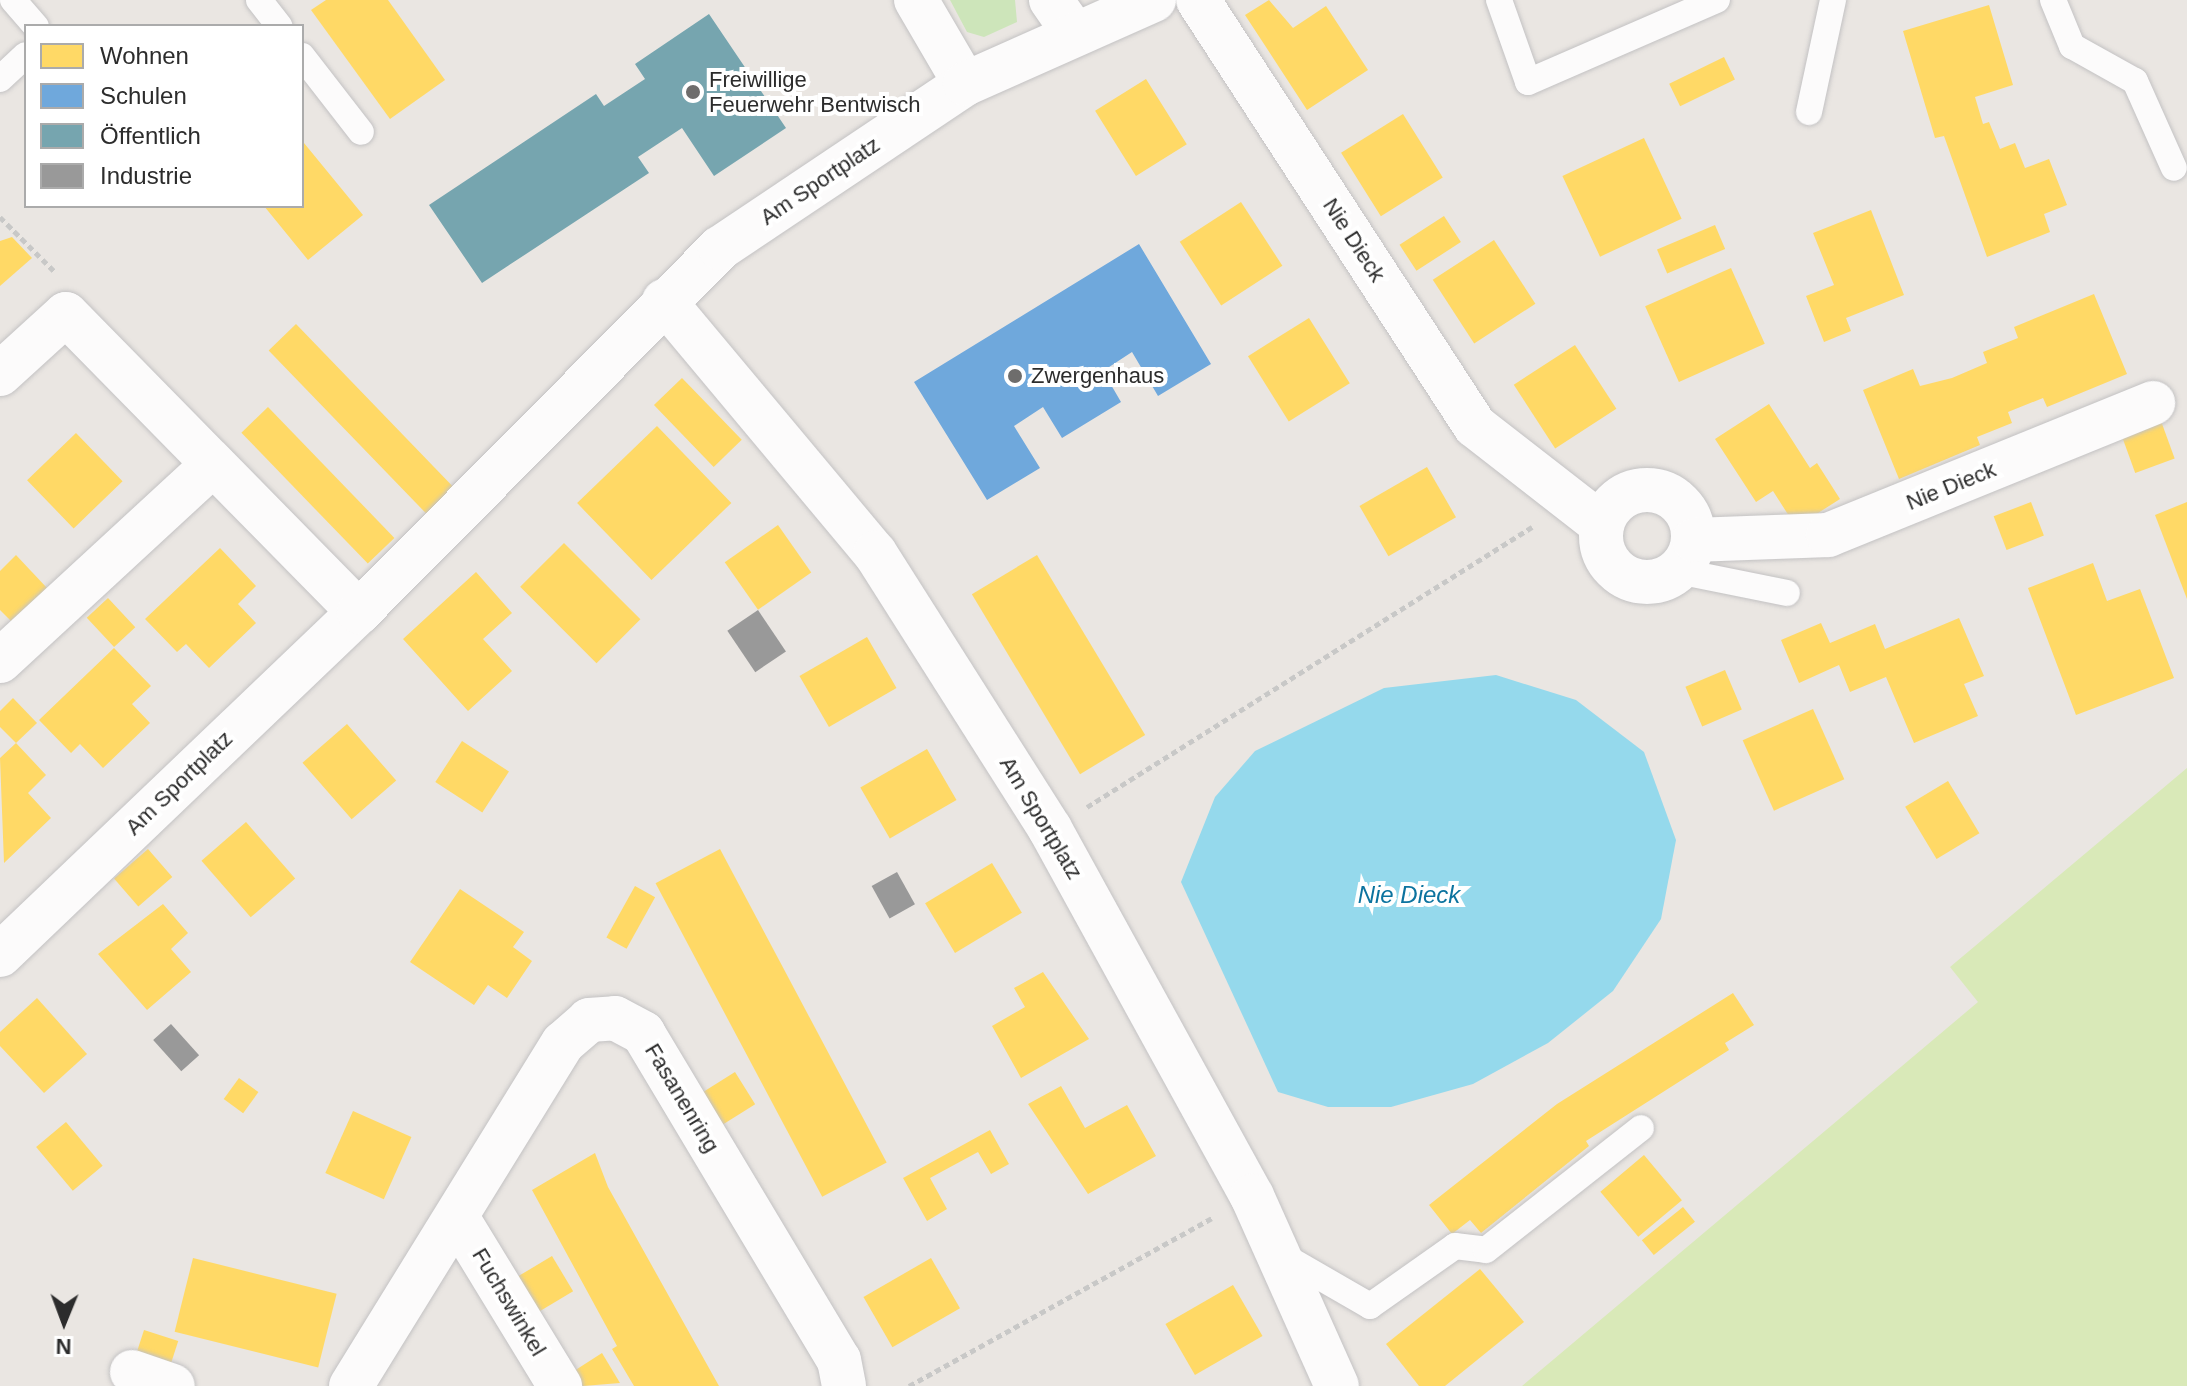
<!DOCTYPE html>
<meta charset="utf-8">
<style>
body{margin:0}
#map{position:relative;width:2187px;height:1386px;overflow:hidden;background:#eae6e2;font-family:Arial,sans-serif}
div>[style]{position:absolute}
.green>*{inset:0;background:#cde5ba}
.pitch>*{inset:0;background:#d9e9b8}
.water>*{inset:0;background:#95d9ec}
.homes>*{inset:0;background:#ffd966;transform-origin:0 0}
.schools>*{inset:0;background:#6fa8dc}
.public>*{inset:0;background:#76a5af}
.industry>*{inset:0;background:#999;transform-origin:0 0}
.path>*{height:5px;margin-top:-2.5px;transform-origin:0;background:repeating-linear-gradient(90deg,#c8c8c7 0 6px,transparent 0 10px)}
.roads{filter:drop-shadow(0 0 2px #c3c2c3) drop-shadow(0 0 2px #c3c2c3)}
.lane>*{height:26px;margin:-13px;padding:0 13px;transform-origin:13px;border-radius:13px;background:#fcfbfb}
.street>*{height:44px;margin:-22px;padding:0 22px;transform-origin:22px;border-radius:22px;background:#fcfbfb}
.street>.ring{margin:-22px;padding:0;box-sizing:content-box;background:none;border:44px solid #fcfbfb;border-radius:50%}
.dots>*{width:22px;height:22px;translate:-50% -50%;box-sizing:border-box;border:4px solid #fff;border-radius:50%}
span{translate:-50% -50%;white-space:nowrap;text-align:center;line-height:1.15;-webkit-text-stroke:8px #fff;paint-order:stroke}
.poi-label{font-size:22px;color:#2c2c2c}
.left{translate:0 -50%;text-align:left}
.street-label{font-size:22px;color:#2c2c2c}
.water-label{font-size:24px;color:#0c739f;font-style:italic}
.legend{position:absolute;left:24px;top:24px;width:280px;height:184px;box-sizing:border-box;background:#fff;border:2px solid #ababab;margin:0;padding:10px 14px;list-style:none;font-size:24px;color:#2c2c2c}
.legend li{display:flex;align-items:center;gap:16px;height:40px}
.legend b{width:40px;border:2px solid #ababab}
.north{position:absolute;left:24px;top:1282px;width:80px;height:80px;-webkit-text-stroke:6px #fff;paint-order:stroke;rotate:181deg;font-size:22px;font-weight:700;line-height:32px;text-align:center;color:#2c2c2c}
.north::after{content:'';display:block;margin:auto;width:28px;height:36px;background:#2c2c2c;clip-path:polygon(50% 0,100% 100%,50% 72%,0 100%)}
</style>
<div id="map">
<div class="green">
<div style="clip-path:polygon(950px 0,1015px 0,1017px 22px,984px 37px,967px 32px)"></div>
</div>
<div class="pitch">
<div style="clip-path:polygon(2187px 768px,2187px 1386px,1522px 1386px,1978px 1002px,1950px 967px)"></div>
</div>
<div class="water">
<div style="clip-path:polygon(1496px 675px,1576px 700px,1644px 752px,1676px 840px,1661px 919px,1613px 991px,1548px 1043px,1473px 1084px,1391px 1107px,1328px 1107px,1278px 1092px,1181px 882px,1215px 797px,1255px 751px,1384px 688px)"></div>
</div>
<div class="homes">
<div style="clip-path:polygon(326px 0,388px 0,445px 80px,390px 119px,311px 10px)"></div>
<div style="clip-path:polygon(1269px 0,1293px 28px,1326px 6px,1368px 70px,1307px 110px,1245px 15px)"></div>
<div style="clip-path:polygon(1989px 5px,2013px 85px,1975px 97px,1983px 124px,1989px 122px,2000px 149px,2015px 143px,2025px 168px,2049px 159px,2067px 205px,2044px 214px,2050px 232px,1987px 257px,1944px 136px,1935px 138px,1903px 31px)"></div>
<div style="left:1724px;top:57px;width:25px;height:61px;rotate:64deg"></div>
<div style="left:1146px;top:79px;width:77px;height:60px;rotate:58deg"></div>
<div style="left:1403px;top:114px;width:75px;height:73px;rotate:58deg"></div>
<div style="left:1644px;top:138px;width:89px;height:90px;rotate:65deg"></div>
<div style="clip-path:polygon(304px 143px,363px 215px,308px 260px,264px 206px,302px 206px)"></div>
<div style="left:1241px;top:202px;width:76px;height:73px;rotate:57deg"></div>
<div style="clip-path:polygon(1871px 210px,1904px 295px,1846px 318px,1851px 331px,1824px 342px,1806px 296px,1834px 285px,1813px 233px)"></div>
<div style="left:1444px;top:216px;width:31px;height:53px;rotate:57deg"></div>
<div style="left:1715px;top:225px;width:26px;height:63px;rotate:67deg"></div>
<div style="clip-path:polygon(12px 237px,32px 258px,0 286px,0 241px)"></div>
<div style="left:1494px;top:240px;width:76px;height:73px;rotate:57deg"></div>
<div style="left:1731px;top:268px;width:83px;height:94px;rotate:66deg"></div>
<div style="clip-path:polygon(2094px 294px,2127px 374px,2047px 407px,2043px 398px,2008px 412px,2012px 423px,1977px 437px,1980px 445px,1899px 479px,1863px 390px,1913px 369px,1920px 386px,1952px 378px,1987px 363px,1983px 352px,2018px 338px,2014px 327px)"></div>
<div style="left:1309px;top:318px;width:77px;height:72px;rotate:58deg"></div>
<div style="left:296px;top:324px;width:232px;height:38px;rotate:46deg"></div>
<div style="left:1575px;top:345px;width:76px;height:73px;rotate:57deg"></div>
<div style="left:682px;top:378px;width:86px;height:39px;rotate:46deg"></div>
<div style="clip-path:polygon(1769px 404px,1810px 468px,1817px 463px,1840px 499px,1815px 515px,1789px 516px,1773px 491px,1756px 502px,1715px 439px)"></div>
<div style="left:268px;top:407px;width:182px;height:37px;rotate:46deg"></div>
<div style="left:2161px;top:421px;width:40px;height:42px;rotate:70deg"></div>
<div style="left:657px;top:426px;width:107px;height:111px;rotate:46deg"></div>
<div style="left:76px;top:433px;width:67px;height:68px;rotate:46deg"></div>
<div style="left:1427px;top:467px;width:58px;height:78px;rotate:60deg"></div>
<div style="left:2031px;top:502px;width:36px;height:40px;rotate:69deg"></div>
<div style="clip-path:polygon(2187px 502px,2187px 599px,2155px 515px)"></div>
<div style="left:778px;top:525px;width:58px;height:65px;rotate:55deg"></div>
<div style="left:564px;top:543px;width:108px;height:62px;rotate:45deg"></div>
<div style="clip-path:polygon(220px 548px,256px 586px,238px 604px,256px 623px,209px 668px,186px 644px,177px 652px,145px 619px)"></div>
<div style="clip-path:polygon(16px 555px,47px 588px,12px 622px,0 610px,0 571px)"></div>
<div style="left:1037px;top:555px;width:210px;height:76px;rotate:59deg"></div>
<div style="clip-path:polygon(2093px 563px,2107px 601px,2140px 589px,2174px 678px,2076px 715px,2028px 588px)"></div>
<div style="clip-path:polygon(476px 572px,512px 613px,483px 639px,512px 671px,468px 711px,403px 639px)"></div>
<div style="left:108px;top:598px;width:40px;height:29px;rotate:47deg"></div>
<div style="clip-path:polygon(1959px 618px,1984px 676px,1964px 684px,1978px 716px,1914px 743px,1886px 677px,1850px 692px,1839px 665px,1799px 683px,1781px 640px,1821px 623px,1830px 643px,1875px 624px,1885px 649px)"></div>
<div style="left:867px;top:637px;width:59px;height:78px;rotate:60deg"></div>
<div style="clip-path:polygon(114px 648px,151px 686px,132px 704px,150px 723px,103px 768px,80px 744px,71px 753px,39px 720px)"></div>
<div style="left:1725px;top:670px;width:43px;height:43px;rotate:67deg"></div>
<div style="clip-path:polygon(13px 698px,37px 723px,16px 743px,0 727px,0 711px)"></div>
<div style="left:1813px;top:709px;width:77px;height:77px;rotate:66deg"></div>
<div style="left:347px;top:724px;width:75px;height:59px;rotate:49deg"></div>
<div style="left:462px;top:741px;width:56px;height:49px;rotate:33deg"></div>
<div style="clip-path:polygon(16px 743px,46px 775px,28px 793px,51px 818px,4px 863px,0 758px)"></div>
<div style="left:927px;top:749px;width:59px;height:77px;rotate:60deg"></div>
<div style="left:1948px;top:781px;width:61px;height:50px;rotate:59deg"></div>
<div style="left:246px;top:822px;width:75px;height:59px;rotate:49deg"></div>
<div style="left:148px;top:849px;width:37px;height:45px;rotate:49deg"></div>
<div style="left:720px;top:849px;width:355px;height:73px;rotate:62deg"></div>
<div style="left:992px;top:863px;width:58px;height:78px;rotate:59deg"></div>
<div style="left:635px;top:886px;width:23px;height:59px;rotate:29deg"></div>
<div style="clip-path:polygon(460px 889px,524px 932px,513px 947px,532px 961px,507px 998px,488px 985px,474px 1005px,410px 962px)"></div>
<div style="clip-path:polygon(163px 904px,188px 933px,171px 949px,191px 972px,147px 1010px,98px 954px)"></div>
<div style="clip-path:polygon(1043px 972px,1089px 1039px,1021px 1078px,992px 1026px,1025px 1007px,1014px 988px)"></div>
<div style="clip-path:polygon(1733px 993px,1754px 1025px,1725px 1043px,1729px 1050px,1586px 1141px,1589px 1146px,1481px 1233px,1470px 1220px,1452px 1234px,1429px 1205px,1557px 1104px)"></div>
<div style="clip-path:polygon(37px 998px,87px 1054px,44px 1093px,0 1046px,0 1032px)"></div>
<div style="left:735px;top:1072px;width:38px;height:39px;rotate:58deg"></div>
<div style="left:239px;top:1078px;width:24px;height:26px;rotate:36deg"></div>
<div style="clip-path:polygon(1061px 1086px,1085px 1128px,1127px 1105px,1156px 1156px,1088px 1194px,1028px 1104px)"></div>
<div style="left:353px;top:1111px;width:64px;height:68px;rotate:24deg"></div>
<div style="left:66px;top:1122px;width:57px;height:39px;rotate:50deg"></div>
<div style="clip-path:polygon(990px 1130px,1009px 1164px,991px 1174px,978px 1152px,930px 1178px,947px 1209px,927px 1221px,903px 1178px)"></div>
<div style="clip-path:polygon(595px 1153px,608px 1187px,719px 1386px,634px 1386px,612px 1349px,617px 1346px,532px 1190px)"></div>
<div style="left:1644px;top:1155px;width:59px;height:57px;rotate:50deg"></div>
<div style="left:1683px;top:1207px;width:19px;height:53px;rotate:51deg"></div>
<div style="left:552px;top:1256px;width:41px;height:40px;rotate:59deg"></div>
<div style="left:193px;top:1258px;width:148px;height:76px;rotate:14deg"></div>
<div style="left:931px;top:1258px;width:58px;height:78px;rotate:60deg"></div>
<div style="clip-path:polygon(1480px 1269px,1524px 1322px,1445px 1386px,1419px 1386px,1386px 1344px)"></div>
<div style="left:1233px;top:1285px;width:59px;height:78px;rotate:60deg"></div>
<div style="left:144px;top:1330px;width:36px;height:36px;rotate:18deg"></div>
<div style="clip-path:polygon(602px 1353px,620px 1383px,583px 1386px,574px 1371px)"></div>
</div>
<div class="schools">
<div style="clip-path:polygon(1139px 244px,1211px 364px,1158px 396px,1132px 352px,1103px 371px,1121px 402px,1062px 438px,1043px 407px,1014px 426px,1040px 468px,987px 500px,914px 382px)"></div>
</div>
<div class="public">
<div style="clip-path:polygon(709px 14px,786px 128px,714px 176px,682px 128px,638px 157px,649px 173px,482px 283px,429px 205px,596px 94px,604px 106px,645px 79px,635px 64px)"></div>
</div>
<div class="industry">
<div style="left:758px;top:610px;width:50px;height:37px;rotate:56deg"></div>
<div style="left:897px;top:872px;width:37px;height:29px;rotate:61deg"></div>
<div style="left:171px;top:1024px;width:42px;height:24px;rotate:48deg"></div>
</div>
<div class="path">
<div style="left:0;top:217px;width:79px;rotate:45deg"></div>
<div style="left:1087px;top:807px;width:526px;rotate:-32.18deg"></div>
<div style="left:909px;top:1386px;width:346px;rotate:-29deg"></div>
</div>
<div class="roads">
<div class="lane">
<div style="left:13px;top:0;width:35px;rotate:49deg"></div>
<div style="left:259px;top:0;width:33px;rotate:52deg"></div>
<div style="left:1499px;top:0;width:87px;rotate:70.5deg"></div>
<div style="left:1528px;top:82px;width:206px;rotate:-23.5deg"></div>
<div style="left:2053px;top:0;width:50px;rotate:67.6deg"></div>
<div style="left:2072px;top:46px;width:72px;rotate:29.1deg"></div>
<div style="left:2135px;top:81px;width:95px;rotate:65.9deg"></div>
<div style="left:302px;top:56px;width:96px;rotate:52.2deg"></div>
<div style="left:0;top:79px;width:35px;rotate:-43deg"></div>
<div style="left:1809px;top:112px;width:115px;rotate:-77.9deg"></div>
<div style="left:1678px;top:571px;width:111px;rotate:11.4deg"></div>
<div style="left:1280px;top:1254px;width:104px;rotate:30deg"></div>
<div style="left:1370px;top:1306px;width:104px;rotate:-35.2deg"></div>
<div style="left:1455px;top:1246px;width:31px;rotate:7deg"></div>
<div style="left:1486px;top:1250px;width:197px;rotate:-38.2deg"></div>
</div>
<div class="street">
<div style="left:916px;top:0;width:97px;rotate:59.7deg"></div>
<div style="left:1051px;top:0;width:38px;rotate:55deg"></div>
<div style="left:1198px;top:0;width:508px;rotate:56.97deg"></div>
<div style="left:1475px;top:426px;width:161px;rotate:37.9deg"></div>
<div style="left:664px;top:301px;width:329px;rotate:50.1deg"></div>
<div style="left:875px;top:553px;width:327px;rotate:57.6deg"></div>
<div style="left:1050px;top:829px;width:419px;rotate:61.2deg"></div>
<div style="left:1252px;top:1196px;width:208px;rotate:65.9deg"></div>
<div style="left:0;top:374px;width:89px;rotate:-42.3deg"></div>
<div style="left:66px;top:314px;width:418px;rotate:45.5deg"></div>
<div class="ring" style="left:1601px;top:490px;width:48px;height:48px"></div>
<div style="left:1694px;top:540px;width:134px;rotate:-2.1deg"></div>
<div style="left:1828px;top:535px;width:351px;rotate:-22.1deg"></div>
<div style="left:0;top:661px;width:287px;rotate:-42.7deg"></div>
<div style="left:0;top:955px;width:497px;rotate:-43.7deg"></div>
<div style="left:359px;top:612px;width:513px;rotate:-45.24deg"></div>
<div style="left:720px;top:248px;width:295px;rotate:-33.8deg"></div>
<div style="left:965px;top:84px;width:207px;rotate:-24deg"></div>
<div style="left:458px;top:1219px;width:196px;rotate:58.6deg"></div>
<div style="left:132px;top:1372px;width:43px;rotate:18.9deg"></div>
<div style="left:351px;top:1386px;width:403px;rotate:-58.3deg"></div>
<div style="left:563px;top:1043px;width:35px;rotate:-41deg"></div>
<div style="left:589px;top:1020px;width:26px;rotate:-4deg"></div>
<div style="left:615px;top:1018px;width:32px;rotate:28deg"></div>
<div style="left:643px;top:1033px;width:381px;rotate:59.1deg"></div>
<div style="left:839px;top:1360px;width:26px;rotate:79deg"></div>
</div>
</div>
<div class="dots">
<div style="left:693px;top:92px;background:#6e6d6c"></div>
<div style="left:1015px;top:376px;background:#6e6d6c"></div>
</div>
<div class="poi-label">
<span class="left" style="left:709px;top:92px">Freiwillige<br>Feuerwehr Bentwisch</span>
<span class="left" style="left:1031px;top:376px">Zwergenhaus</span>
</div>
<div class="street-label">
<span style="left:820px;top:181px;rotate:-34deg">Am Sportplatz</span>
<span style="left:1354px;top:240px;rotate:57deg">Nie Dieck</span>
<span style="left:1951px;top:486px;rotate:-22deg">Nie Dieck</span>
<span style="left:179px;top:783px;rotate:-44deg">Am Sportplatz</span>
<span style="left:1041px;top:818px;rotate:59deg">Am Sportplatz</span>
<span style="left:682px;top:1098px;rotate:59deg">Fasanenring</span>
<span style="left:509px;top:1302px;rotate:59deg">Fuchswinkel</span>
</div>
<div class="water-label">
<span style="left:1409px;top:895px">Nie Dieck</span>
</div>
<ul class="legend">
<li><b style="height:22px;background:#ffd966"></b>Wohnen</li>
<li><b style="height:22px;background:#6fa8dc"></b>Schulen</li>
<li><b style="height:22px;background:#76a5af"></b>Öffentlich</li>
<li><b style="height:22px;background:#999"></b>Industrie</li>
</ul>
<div class="north">N</div>
</div>
